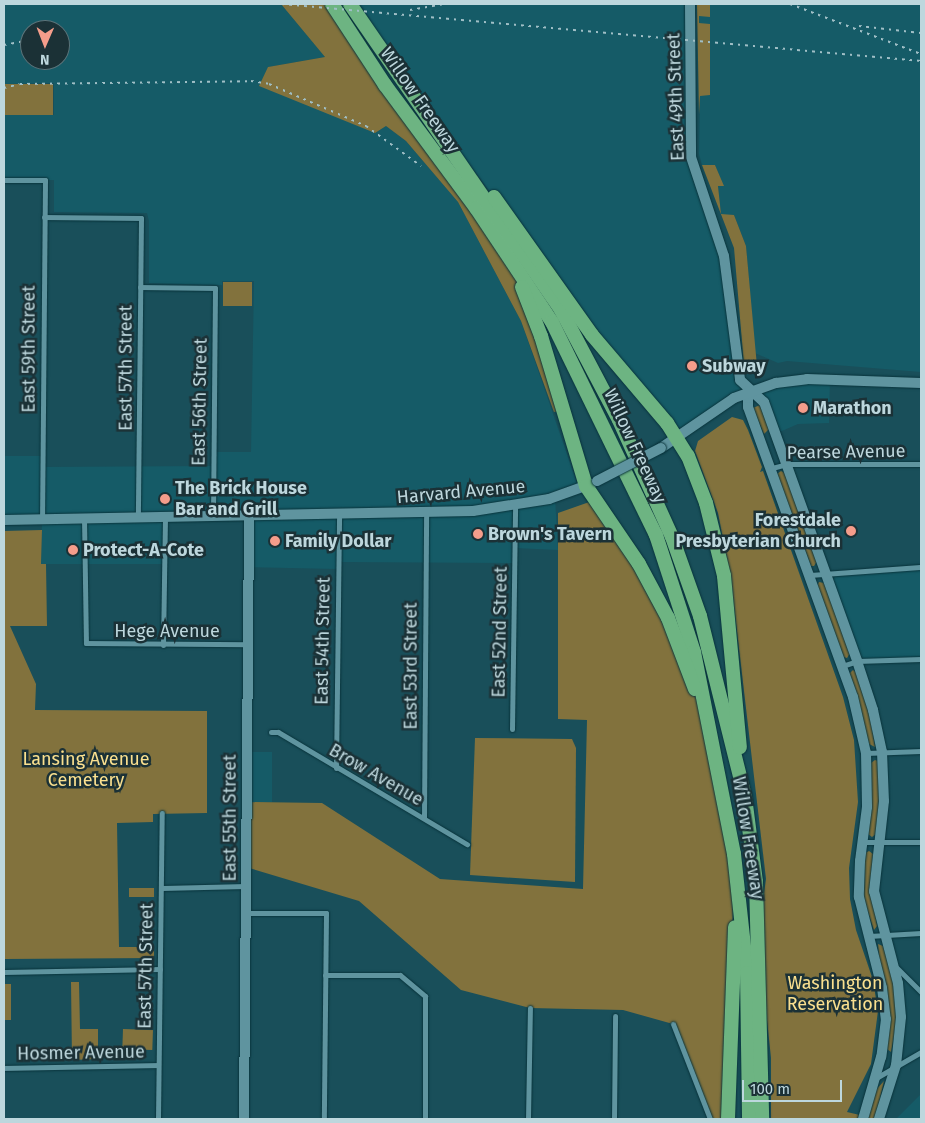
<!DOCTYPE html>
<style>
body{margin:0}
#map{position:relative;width:925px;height:1123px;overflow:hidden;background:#194f5a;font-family:"Fira Sans",sans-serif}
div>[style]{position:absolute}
.built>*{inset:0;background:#155b67;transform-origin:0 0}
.green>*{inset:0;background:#82723d;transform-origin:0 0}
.roads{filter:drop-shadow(0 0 1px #08333b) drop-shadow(0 0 1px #08333b)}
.street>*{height:5px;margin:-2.5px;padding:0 2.5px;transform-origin:2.5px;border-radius:2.5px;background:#5f949f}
.secondary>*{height:10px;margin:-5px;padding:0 5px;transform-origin:5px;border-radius:5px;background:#5f949f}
.highway>*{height:14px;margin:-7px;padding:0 7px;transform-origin:7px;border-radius:7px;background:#6db482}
.rail>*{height:2px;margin-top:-1px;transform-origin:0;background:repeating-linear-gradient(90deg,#a0bfc6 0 2.5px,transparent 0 7.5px)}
.bridges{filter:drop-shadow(0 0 1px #08333b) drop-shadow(0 0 1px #08333b)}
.secondary-bridge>*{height:10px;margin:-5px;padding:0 5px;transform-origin:5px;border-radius:5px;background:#5f949f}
.dots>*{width:14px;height:14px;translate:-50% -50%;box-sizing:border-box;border:2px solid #1b3136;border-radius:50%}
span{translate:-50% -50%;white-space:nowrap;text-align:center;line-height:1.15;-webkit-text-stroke:5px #1b3136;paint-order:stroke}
.street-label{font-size:18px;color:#bdd7dd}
.poi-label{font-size:18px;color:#bdd7dd;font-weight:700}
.left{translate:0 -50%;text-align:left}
.right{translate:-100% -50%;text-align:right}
.park-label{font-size:18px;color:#fae08f}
.frame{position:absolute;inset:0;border:5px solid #bdd7dd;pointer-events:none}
.north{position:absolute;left:20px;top:20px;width:50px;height:50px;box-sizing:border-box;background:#1b3136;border:1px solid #5c7379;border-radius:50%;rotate:181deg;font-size:14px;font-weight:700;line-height:20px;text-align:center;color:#bdd7dd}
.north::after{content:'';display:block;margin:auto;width:18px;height:22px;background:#f49d8b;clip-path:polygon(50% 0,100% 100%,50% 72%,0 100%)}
.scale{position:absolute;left:742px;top:1080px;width:100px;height:22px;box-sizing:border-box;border:2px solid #bdd7dd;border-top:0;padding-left:6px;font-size:15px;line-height:18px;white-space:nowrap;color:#bdd7dd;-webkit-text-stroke:4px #1b3136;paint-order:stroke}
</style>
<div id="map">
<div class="built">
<div style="clip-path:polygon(evenodd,4px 4px,281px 4px,325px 57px,268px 67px,319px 109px,375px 133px,386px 126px,406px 141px,458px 202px,521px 321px,579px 489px,555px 497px,558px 550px,515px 548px,514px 563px,339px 562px,338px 569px,248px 567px,248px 517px,165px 518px,164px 564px,41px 564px,42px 519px,4px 520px,4px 456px,42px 456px,43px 467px,213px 466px,214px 452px,251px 452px,254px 281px,222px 281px,222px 285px,149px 283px,149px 221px,147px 213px,54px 212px,54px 180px,4px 180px,4px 115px,54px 115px,54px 83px,4px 84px,4px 4px,30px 30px,60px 30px,60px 60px,30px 60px,30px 30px)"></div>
<div style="clip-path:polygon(350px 4px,690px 4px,691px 157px,724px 256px,734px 351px,749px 391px,830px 379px,829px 423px,798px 424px,775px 434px,764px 402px,748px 391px,677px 437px,469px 164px,444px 138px)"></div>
<div style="clip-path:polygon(710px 4px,921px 4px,921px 372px,787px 361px,778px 363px,755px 353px,746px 246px,734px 215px,721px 215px,718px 186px,723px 186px,715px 165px,702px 165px,699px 154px,700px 95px,710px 95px,700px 54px,699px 16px)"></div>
<div style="clip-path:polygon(921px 567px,921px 659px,857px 661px,824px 572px)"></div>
<div style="left:247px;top:752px;width:25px;height:50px"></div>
<div style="clip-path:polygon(921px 1094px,921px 1119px,896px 1119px)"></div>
</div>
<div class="green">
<div style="clip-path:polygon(281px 4px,332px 4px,510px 258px,564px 410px,554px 412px,521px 321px,458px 202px,406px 141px,386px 126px,375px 133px,259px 86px,268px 67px,325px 57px)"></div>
<div style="clip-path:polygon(697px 4px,710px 4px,710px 17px,699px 16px,699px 23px,710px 24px,710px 95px,700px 96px,699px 115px)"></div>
<div style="left:4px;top:84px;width:49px;height:31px"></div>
<div style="clip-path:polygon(702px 165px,715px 165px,724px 186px,718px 186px,721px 214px,734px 215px,746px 246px,757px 366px,744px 365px,734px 248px)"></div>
<div style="left:223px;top:282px;width:29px;height:24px"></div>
<div style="clip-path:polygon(760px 405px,769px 429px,764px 434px,753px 408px)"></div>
<div style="clip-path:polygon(732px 417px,743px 420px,748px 430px,762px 467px,760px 472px,763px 471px,843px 697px,854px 740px,858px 802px,849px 868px,850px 899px,856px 930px,873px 980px,878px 1011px,871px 1064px,847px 1112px,864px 1116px,863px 1119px,771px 1119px,771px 1058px,758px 935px,766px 879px,731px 580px,718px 513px,695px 451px,698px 441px)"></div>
<div style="clip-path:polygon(781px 471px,785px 473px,817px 561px,814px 566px,811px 566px,777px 474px)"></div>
<div style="clip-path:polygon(595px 500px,668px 618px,713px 738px,734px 854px,728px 1119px,710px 1119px,673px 1024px,623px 1010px,530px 1008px,461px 990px,359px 901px,246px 867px,246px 802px,322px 803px,440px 879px,583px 889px,587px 720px,558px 719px,558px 513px)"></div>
<div style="clip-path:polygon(42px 530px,41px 564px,46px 564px,47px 626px,10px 626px,36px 684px,35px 710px,207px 711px,207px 813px,153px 814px,153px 822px,117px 823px,119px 947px,154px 947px,154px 958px,4px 959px,4px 531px)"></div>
<div style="clip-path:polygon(819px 582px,824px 583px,850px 653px,847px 658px,843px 657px,817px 586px)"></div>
<div style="clip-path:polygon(853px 670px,856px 672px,869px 709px,875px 747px,869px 744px,849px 674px)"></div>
<div style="clip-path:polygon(475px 738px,572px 739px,576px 748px,575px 882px,470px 875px)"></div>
<div style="clip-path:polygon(875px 760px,878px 761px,880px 786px,876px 834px,872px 837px,868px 834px,871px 763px)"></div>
<div style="clip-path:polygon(869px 851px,873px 854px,870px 885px,877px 926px,874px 930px,864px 900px,865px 853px)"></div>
<div style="left:154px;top:888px;width:9px;height:25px;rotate:90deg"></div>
<div style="clip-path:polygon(878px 944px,883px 946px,893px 978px,898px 1015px,891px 1052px,887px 1049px)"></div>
<div style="clip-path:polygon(71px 982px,79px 982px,80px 1029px,98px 1029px,98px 1059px,72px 1060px)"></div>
<div style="left:4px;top:984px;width:7px;height:36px"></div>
<div style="left:123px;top:1029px;width:30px;height:20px;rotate:2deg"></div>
<div style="clip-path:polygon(884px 1081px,875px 1119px,867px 1119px,875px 1091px)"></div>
</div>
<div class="roads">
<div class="street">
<div style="left:4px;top:180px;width:41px"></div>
<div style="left:45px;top:180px;width:339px;rotate:90.5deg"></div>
<div style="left:44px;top:217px;width:97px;rotate:0.6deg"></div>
<div style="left:141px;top:218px;width:300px;rotate:90.6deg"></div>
<div style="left:140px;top:287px;width:75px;rotate:0.8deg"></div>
<div style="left:215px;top:288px;width:228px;rotate:90.5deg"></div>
<div style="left:772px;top:468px;width:16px;rotate:-15deg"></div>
<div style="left:787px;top:464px;width:134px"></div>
<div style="left:84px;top:518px;width:125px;rotate:89.1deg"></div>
<div style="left:86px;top:643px;width:161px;rotate:0.4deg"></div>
<div style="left:809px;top:575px;width:112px;rotate:-4.1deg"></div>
<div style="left:163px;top:645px;width:127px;rotate:-89.1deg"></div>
<div style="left:842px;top:666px;width:16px;rotate:-18deg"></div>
<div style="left:857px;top:661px;width:64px;rotate:-1.8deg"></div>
<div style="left:512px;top:729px;width:223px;rotate:-89.2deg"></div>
<div style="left:271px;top:732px;width:7px"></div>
<div style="left:278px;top:732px;width:220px;rotate:30.7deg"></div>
<div style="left:866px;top:753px;width:55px;rotate:-2.1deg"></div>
<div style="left:336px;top:768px;width:253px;rotate:-89.3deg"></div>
<div style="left:424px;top:818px;width:304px;rotate:-89.6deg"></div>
<div style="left:863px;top:842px;width:58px"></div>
<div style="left:162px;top:888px;width:84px;rotate:-1.4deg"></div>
<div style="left:246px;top:913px;width:80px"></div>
<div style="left:326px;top:913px;width:206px;rotate:90.6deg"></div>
<div style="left:869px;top:936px;width:52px;rotate:-3.3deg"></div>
<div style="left:897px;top:968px;width:34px;rotate:45deg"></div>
<div style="left:4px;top:972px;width:156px;rotate:-1.1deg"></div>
<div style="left:325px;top:975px;width:75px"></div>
<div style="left:400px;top:975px;width:33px;rotate:40deg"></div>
<div style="left:425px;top:996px;width:123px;rotate:90deg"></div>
<div style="left:673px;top:1024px;width:102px;rotate:68.7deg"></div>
<div style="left:4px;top:1068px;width:154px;rotate:-1.1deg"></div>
<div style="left:876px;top:1078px;width:52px;rotate:-30deg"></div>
<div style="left:158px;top:1119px;width:306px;rotate:-89.3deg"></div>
<div style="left:528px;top:1119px;width:111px;rotate:-89deg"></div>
<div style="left:614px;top:1119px;width:103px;rotate:-89.4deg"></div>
</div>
<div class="secondary">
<div style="left:690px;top:4px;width:153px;rotate:89.6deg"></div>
<div style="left:691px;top:157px;width:104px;rotate:71.6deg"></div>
<div style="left:724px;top:256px;width:125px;rotate:82.6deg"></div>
<div style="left:740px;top:380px;width:33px;rotate:43deg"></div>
<div style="left:764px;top:402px;width:275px;rotate:70.2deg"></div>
<div style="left:857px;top:661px;width:52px;rotate:71.9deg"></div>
<div style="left:873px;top:710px;width:43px;rotate:77.9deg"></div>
<div style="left:882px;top:752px;width:49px;rotate:87.7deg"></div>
<div style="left:884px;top:801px;width:91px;rotate:96.3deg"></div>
<div style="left:874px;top:891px;width:95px;rotate:75.4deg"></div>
<div style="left:898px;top:983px;width:34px;rotate:85deg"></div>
<div style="left:901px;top:1017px;width:48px;rotate:95.9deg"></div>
<div style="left:896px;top:1065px;width:57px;rotate:107.5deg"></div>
<div style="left:748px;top:391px;width:16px;rotate:90deg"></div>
<div style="left:748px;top:407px;width:308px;rotate:70.1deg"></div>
<div style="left:853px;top:697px;width:57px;rotate:76.9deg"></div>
<div style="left:866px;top:753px;width:54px;rotate:88.9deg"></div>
<div style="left:867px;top:807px;width:54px;rotate:97.4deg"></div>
<div style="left:860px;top:861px;width:36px;rotate:92deg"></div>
<div style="left:859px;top:897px;width:94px;rotate:75.8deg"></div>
<div style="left:882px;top:988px;width:31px;rotate:83deg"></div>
<div style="left:886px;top:1019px;width:38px;rotate:97deg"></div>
<div style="left:881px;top:1057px;width:65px;rotate:106.2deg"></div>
<div style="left:661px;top:448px;width:88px;rotate:-34.4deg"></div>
<div style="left:734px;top:398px;width:45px;rotate:-19.7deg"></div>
<div style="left:776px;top:383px;width:31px;rotate:-7deg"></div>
<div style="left:807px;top:379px;width:114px;rotate:2deg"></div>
<div style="left:4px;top:520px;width:469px;rotate:-1.1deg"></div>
<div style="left:473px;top:511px;width:77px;rotate:-9deg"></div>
<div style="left:549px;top:499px;width:45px;rotate:-19.7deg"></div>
<div style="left:244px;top:1119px;width:602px;rotate:-89.52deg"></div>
</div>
<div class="highway">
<div style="left:332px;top:4px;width:97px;rotate:56.8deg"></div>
<div style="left:385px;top:85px;width:153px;rotate:53.5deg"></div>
<div style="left:476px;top:208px;width:137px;rotate:56.3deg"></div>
<div style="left:552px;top:322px;width:237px;rotate:64deg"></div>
<div style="left:656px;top:535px;width:123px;rotate:72deg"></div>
<div style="left:694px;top:652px;width:206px;rotate:78.8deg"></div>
<div style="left:734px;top:854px;width:120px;rotate:83.8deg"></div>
<div style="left:747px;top:973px;width:146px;rotate:89.2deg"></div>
<div style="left:350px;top:4px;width:372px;rotate:55.4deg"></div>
<div style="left:561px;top:310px;width:124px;rotate:62.2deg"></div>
<div style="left:619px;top:420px;width:128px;rotate:65.6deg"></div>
<div style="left:672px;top:537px;width:84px;rotate:70.5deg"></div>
<div style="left:700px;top:616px;width:187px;rotate:76deg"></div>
<div style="left:745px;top:797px;width:86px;rotate:82.6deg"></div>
<div style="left:756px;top:882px;width:237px;rotate:88.5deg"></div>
<div style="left:494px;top:197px;width:169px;rotate:54.6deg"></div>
<div style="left:592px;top:335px;width:116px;rotate:49.6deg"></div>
<div style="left:667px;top:423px;width:39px;rotate:58deg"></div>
<div style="left:688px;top:456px;width:50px;rotate:69deg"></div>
<div style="left:706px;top:503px;width:75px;rotate:76.1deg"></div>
<div style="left:724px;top:576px;width:172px;rotate:84.7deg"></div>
<div style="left:522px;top:287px;width:53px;rotate:68.8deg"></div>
<div style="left:541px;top:336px;width:157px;rotate:73.3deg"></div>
<div style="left:586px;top:486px;width:94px;rotate:55.8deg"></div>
<div style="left:639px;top:564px;width:61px;rotate:61.8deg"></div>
<div style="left:668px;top:618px;width:76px;rotate:69.2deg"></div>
<div style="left:728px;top:1119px;width:192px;rotate:-87.9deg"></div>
</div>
</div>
<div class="rail">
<div style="left:282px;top:4px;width:642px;rotate:5.1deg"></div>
<div style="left:482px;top:4px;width:5px"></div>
<div style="left:790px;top:4px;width:140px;rotate:20.9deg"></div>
<div style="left:410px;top:10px;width:36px;rotate:-10deg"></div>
<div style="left:859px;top:26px;width:62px;rotate:6.4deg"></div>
<div style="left:4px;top:45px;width:26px;rotate:-11deg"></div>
<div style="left:4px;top:88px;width:16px;rotate:-14deg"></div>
<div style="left:20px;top:84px;width:231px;rotate:-0.7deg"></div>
<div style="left:251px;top:81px;width:18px;rotate:9deg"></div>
<div style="left:269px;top:84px;width:106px;rotate:23.4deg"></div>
<div style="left:366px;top:126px;width:68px;rotate:36deg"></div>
</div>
<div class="bridges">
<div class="secondary-bridge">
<div style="left:597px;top:481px;width:72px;rotate:-27.3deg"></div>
</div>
</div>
<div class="dots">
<div style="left:692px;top:366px;background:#f49d8b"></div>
<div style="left:803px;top:408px;background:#f49d8b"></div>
<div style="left:165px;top:499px;background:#f49d8b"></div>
<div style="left:851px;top:531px;background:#f49d8b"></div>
<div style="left:478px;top:534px;background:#f49d8b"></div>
<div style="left:275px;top:541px;background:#f49d8b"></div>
<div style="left:73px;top:550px;background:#f49d8b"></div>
</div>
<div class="street-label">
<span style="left:676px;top:97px;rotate:-92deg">East 49th Street</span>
<span style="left:420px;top:100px;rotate:55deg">Willow Freeway</span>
<span style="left:29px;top:349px;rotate:-90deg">East 59th Street</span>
<span style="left:126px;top:368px;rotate:-90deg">East 57th Street</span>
<span style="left:200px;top:402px;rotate:-89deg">East 56th Street</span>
<span style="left:635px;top:446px;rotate:65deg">Willow Freeway</span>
<span style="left:846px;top:452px;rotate:-1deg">Pearse Avenue</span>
<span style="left:461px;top:492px;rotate:-5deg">Harvard Avenue</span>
<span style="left:167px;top:631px">Hege Avenue</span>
<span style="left:500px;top:632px;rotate:-89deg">East 52nd Street</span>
<span style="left:323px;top:641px;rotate:-89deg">East 54th Street</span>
<span style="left:411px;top:666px;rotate:-90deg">East 53rd Street</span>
<span style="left:376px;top:775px;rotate:30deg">Brow Avenue</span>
<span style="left:230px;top:818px;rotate:-90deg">East 55th Street</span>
<span style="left:748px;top:838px;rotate:81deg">Willow Freeway</span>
<span style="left:146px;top:966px;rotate:-89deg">East 57th Street</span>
<span style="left:81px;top:1053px;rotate:-1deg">Hosmer Avenue</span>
</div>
<div class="poi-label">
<span class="left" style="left:702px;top:366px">Subway</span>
<span class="left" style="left:813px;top:408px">Marathon</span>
<span class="left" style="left:175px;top:499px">The Brick House<br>Bar and Grill</span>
<span class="right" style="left:841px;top:531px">Forestdale<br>Presbyterian Church</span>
<span class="left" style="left:488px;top:534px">Brown's Tavern</span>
<span class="left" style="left:285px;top:541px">Family Dollar</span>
<span class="left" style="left:83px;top:550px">Protect-A-Cote</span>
</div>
<div class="park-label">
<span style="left:86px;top:770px">Lansing Avenue<br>Cemetery</span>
<span style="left:835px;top:994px">Washington<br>Reservation</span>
</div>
<div class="frame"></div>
<div class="north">N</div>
<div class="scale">100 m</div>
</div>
